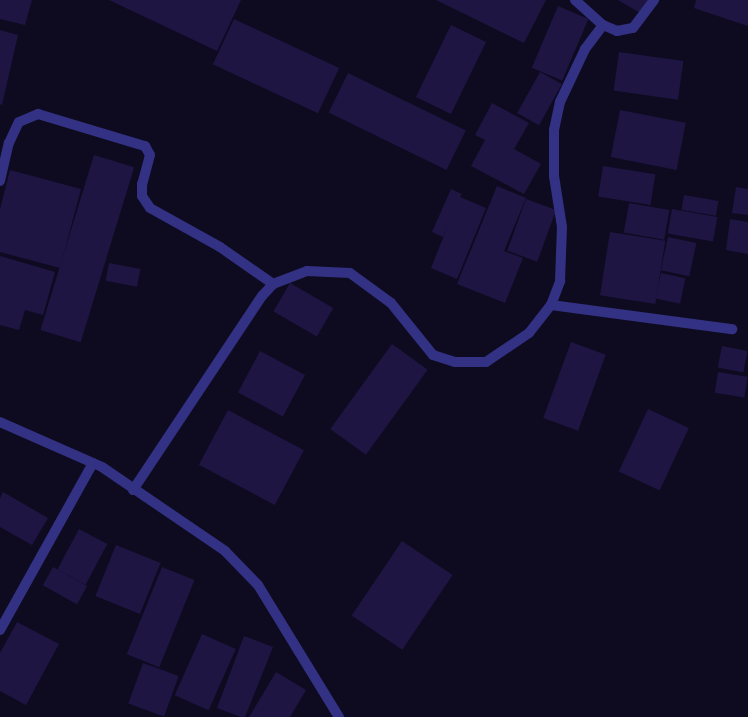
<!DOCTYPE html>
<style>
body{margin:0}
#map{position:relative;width:748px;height:717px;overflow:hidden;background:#0e0b20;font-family:Ubuntu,sans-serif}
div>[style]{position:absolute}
.building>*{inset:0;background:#1e1543;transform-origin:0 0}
.street>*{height:10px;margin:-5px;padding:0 5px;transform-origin:5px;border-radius:5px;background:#333184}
span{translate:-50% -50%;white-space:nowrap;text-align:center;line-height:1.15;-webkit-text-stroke:4px #0e0b20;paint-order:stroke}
</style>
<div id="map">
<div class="building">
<div style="clip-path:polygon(0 0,32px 0,25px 25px,0 19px)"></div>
<div style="clip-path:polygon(109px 0,241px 0,217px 51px)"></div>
<div style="clip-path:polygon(436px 0,546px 0,524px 43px)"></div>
<div style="clip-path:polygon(618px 0,651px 0,642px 14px)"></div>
<div style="clip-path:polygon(696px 0,748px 0,748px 26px,694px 8px)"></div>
<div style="left:558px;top:6px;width:33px;height:67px;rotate:23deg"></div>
<div style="left:234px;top:19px;width:116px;height:50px;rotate:25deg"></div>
<div style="left:451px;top:25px;width:39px;height:80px;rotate:26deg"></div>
<div style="clip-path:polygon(0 30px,18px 35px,2px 105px,0 104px)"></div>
<div style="left:619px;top:52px;width:65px;height:39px;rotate:8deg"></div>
<div style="left:540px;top:72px;width:25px;height:47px;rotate:29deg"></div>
<div style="left:348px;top:73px;width:131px;height:44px;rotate:26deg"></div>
<div style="clip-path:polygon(492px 103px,529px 123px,514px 149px,541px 164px,524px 194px,471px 166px,485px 140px,475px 135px)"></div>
<div style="left:620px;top:110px;width:67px;height:48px;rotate:11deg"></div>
<div style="left:94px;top:155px;width:42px;height:183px;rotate:17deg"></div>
<div style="left:603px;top:166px;width:53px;height:31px;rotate:9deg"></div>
<div style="clip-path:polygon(10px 170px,81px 189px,60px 268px,0 252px,0 209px)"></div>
<div style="clip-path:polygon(497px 186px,526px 198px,504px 251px,523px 258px,505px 303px,457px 284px)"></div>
<div style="clip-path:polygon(736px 187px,748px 189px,748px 215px,732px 213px)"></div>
<div style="clip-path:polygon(451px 189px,462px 194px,460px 197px,486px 208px,457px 279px,431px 268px,449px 223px,443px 237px,432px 232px)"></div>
<div style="left:684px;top:195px;width:35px;height:15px;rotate:10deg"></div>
<div style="left:526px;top:199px;width:32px;height:55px;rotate:20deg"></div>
<div style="left:629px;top:203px;width:41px;height:30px;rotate:10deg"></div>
<div style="left:672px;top:209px;width:46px;height:25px;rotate:10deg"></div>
<div style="clip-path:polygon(730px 219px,748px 222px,748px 254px,726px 250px)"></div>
<div style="left:610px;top:232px;width:56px;height:64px;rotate:9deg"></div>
<div style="left:668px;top:237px;width:29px;height:34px;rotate:12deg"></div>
<div style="clip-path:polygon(0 256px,55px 272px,43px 315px,25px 310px,19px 330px,0 325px)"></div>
<div style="left:109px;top:263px;width:32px;height:18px;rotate:11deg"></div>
<div style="left:661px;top:273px;width:25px;height:26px;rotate:12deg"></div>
<div style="left:290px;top:283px;width:50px;height:33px;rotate:30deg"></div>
<div style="left:571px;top:342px;width:37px;height:81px;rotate:20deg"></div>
<div style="left:392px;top:344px;width:44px;height:105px;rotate:36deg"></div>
<div style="left:722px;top:346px;width:26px;height:22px;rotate:11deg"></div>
<div style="left:260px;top:351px;width:51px;height:47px;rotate:28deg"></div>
<div style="left:718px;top:372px;width:30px;height:21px;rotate:9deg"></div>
<div style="left:648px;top:409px;width:45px;height:69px;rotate:25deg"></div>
<div style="left:228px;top:410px;width:86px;height:62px;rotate:28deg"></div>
<div style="clip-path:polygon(3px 492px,48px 518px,32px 545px,0 527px,0 498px)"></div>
<div style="left:79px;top:529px;width:32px;height:46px;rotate:28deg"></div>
<div style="left:402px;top:541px;width:61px;height:90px;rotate:34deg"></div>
<div style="left:116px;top:545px;width:48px;height:55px;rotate:22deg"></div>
<div style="left:53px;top:567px;width:39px;height:21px;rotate:29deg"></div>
<div style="left:162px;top:567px;width:35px;height:94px;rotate:22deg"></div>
<div style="clip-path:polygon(17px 622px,59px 644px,26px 705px,0 691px,0 653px)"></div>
<div style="left:202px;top:634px;width:37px;height:67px;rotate:24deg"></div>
<div style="clip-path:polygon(244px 636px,273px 647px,245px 717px,241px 717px,217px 708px)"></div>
<div style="left:143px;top:663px;width:38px;height:43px;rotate:20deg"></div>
<div style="clip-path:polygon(276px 672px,306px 690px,290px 717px,249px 717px)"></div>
</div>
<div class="street">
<div style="left:575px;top:0;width:38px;rotate:42deg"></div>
<div style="left:603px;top:25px;width:15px;rotate:23deg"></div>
<div style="left:617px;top:31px;width:16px;rotate:-11deg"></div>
<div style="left:633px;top:28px;width:35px;rotate:-53deg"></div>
<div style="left:0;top:181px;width:39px;rotate:-77deg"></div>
<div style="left:9px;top:143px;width:23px;rotate:-65deg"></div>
<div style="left:19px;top:122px;width:21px;rotate:-23deg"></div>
<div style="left:38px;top:114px;width:112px;rotate:16.7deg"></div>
<div style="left:145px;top:146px;width:10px;rotate:61deg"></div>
<div style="left:150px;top:155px;width:30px;rotate:105deg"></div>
<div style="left:142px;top:184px;width:12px;rotate:90deg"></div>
<div style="left:142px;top:196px;width:14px;rotate:56deg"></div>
<div style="left:150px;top:208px;width:80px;rotate:29.1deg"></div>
<div style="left:220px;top:247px;width:65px;rotate:34.9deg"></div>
<div style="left:551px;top:305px;width:183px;rotate:7.6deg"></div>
<div style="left:0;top:422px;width:111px;rotate:23.8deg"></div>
<div style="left:102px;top:467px;width:149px;rotate:34.3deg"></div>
<div style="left:225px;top:551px;width:47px;rotate:45.9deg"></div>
<div style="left:258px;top:585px;width:155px;rotate:58.5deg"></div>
<div style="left:133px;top:490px;width:233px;rotate:-56.4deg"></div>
<div style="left:262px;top:296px;width:16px;rotate:-47deg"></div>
<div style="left:273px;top:284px;width:36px;rotate:-21deg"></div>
<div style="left:307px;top:271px;width:43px;rotate:2.7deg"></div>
<div style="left:350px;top:273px;width:51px;rotate:36.2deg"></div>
<div style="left:391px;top:303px;width:67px;rotate:51.1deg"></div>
<div style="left:433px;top:355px;width:23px;rotate:18deg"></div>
<div style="left:455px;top:362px;width:31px"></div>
<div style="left:486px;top:362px;width:52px;rotate:-34deg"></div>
<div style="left:529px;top:333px;width:36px;rotate:-52deg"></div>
<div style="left:551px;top:305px;width:26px;rotate:-69deg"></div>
<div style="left:560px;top:281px;width:54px;rotate:-87.9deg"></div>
<div style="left:562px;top:227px;width:52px;rotate:-98.9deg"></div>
<div style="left:554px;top:176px;width:46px;rotate:-90deg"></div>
<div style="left:554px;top:130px;width:29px;rotate:-78deg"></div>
<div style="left:560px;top:102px;width:59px;rotate:-64.7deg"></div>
<div style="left:585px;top:49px;width:30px;rotate:-53deg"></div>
<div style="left:0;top:630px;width:191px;rotate:-60.9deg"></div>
</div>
</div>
